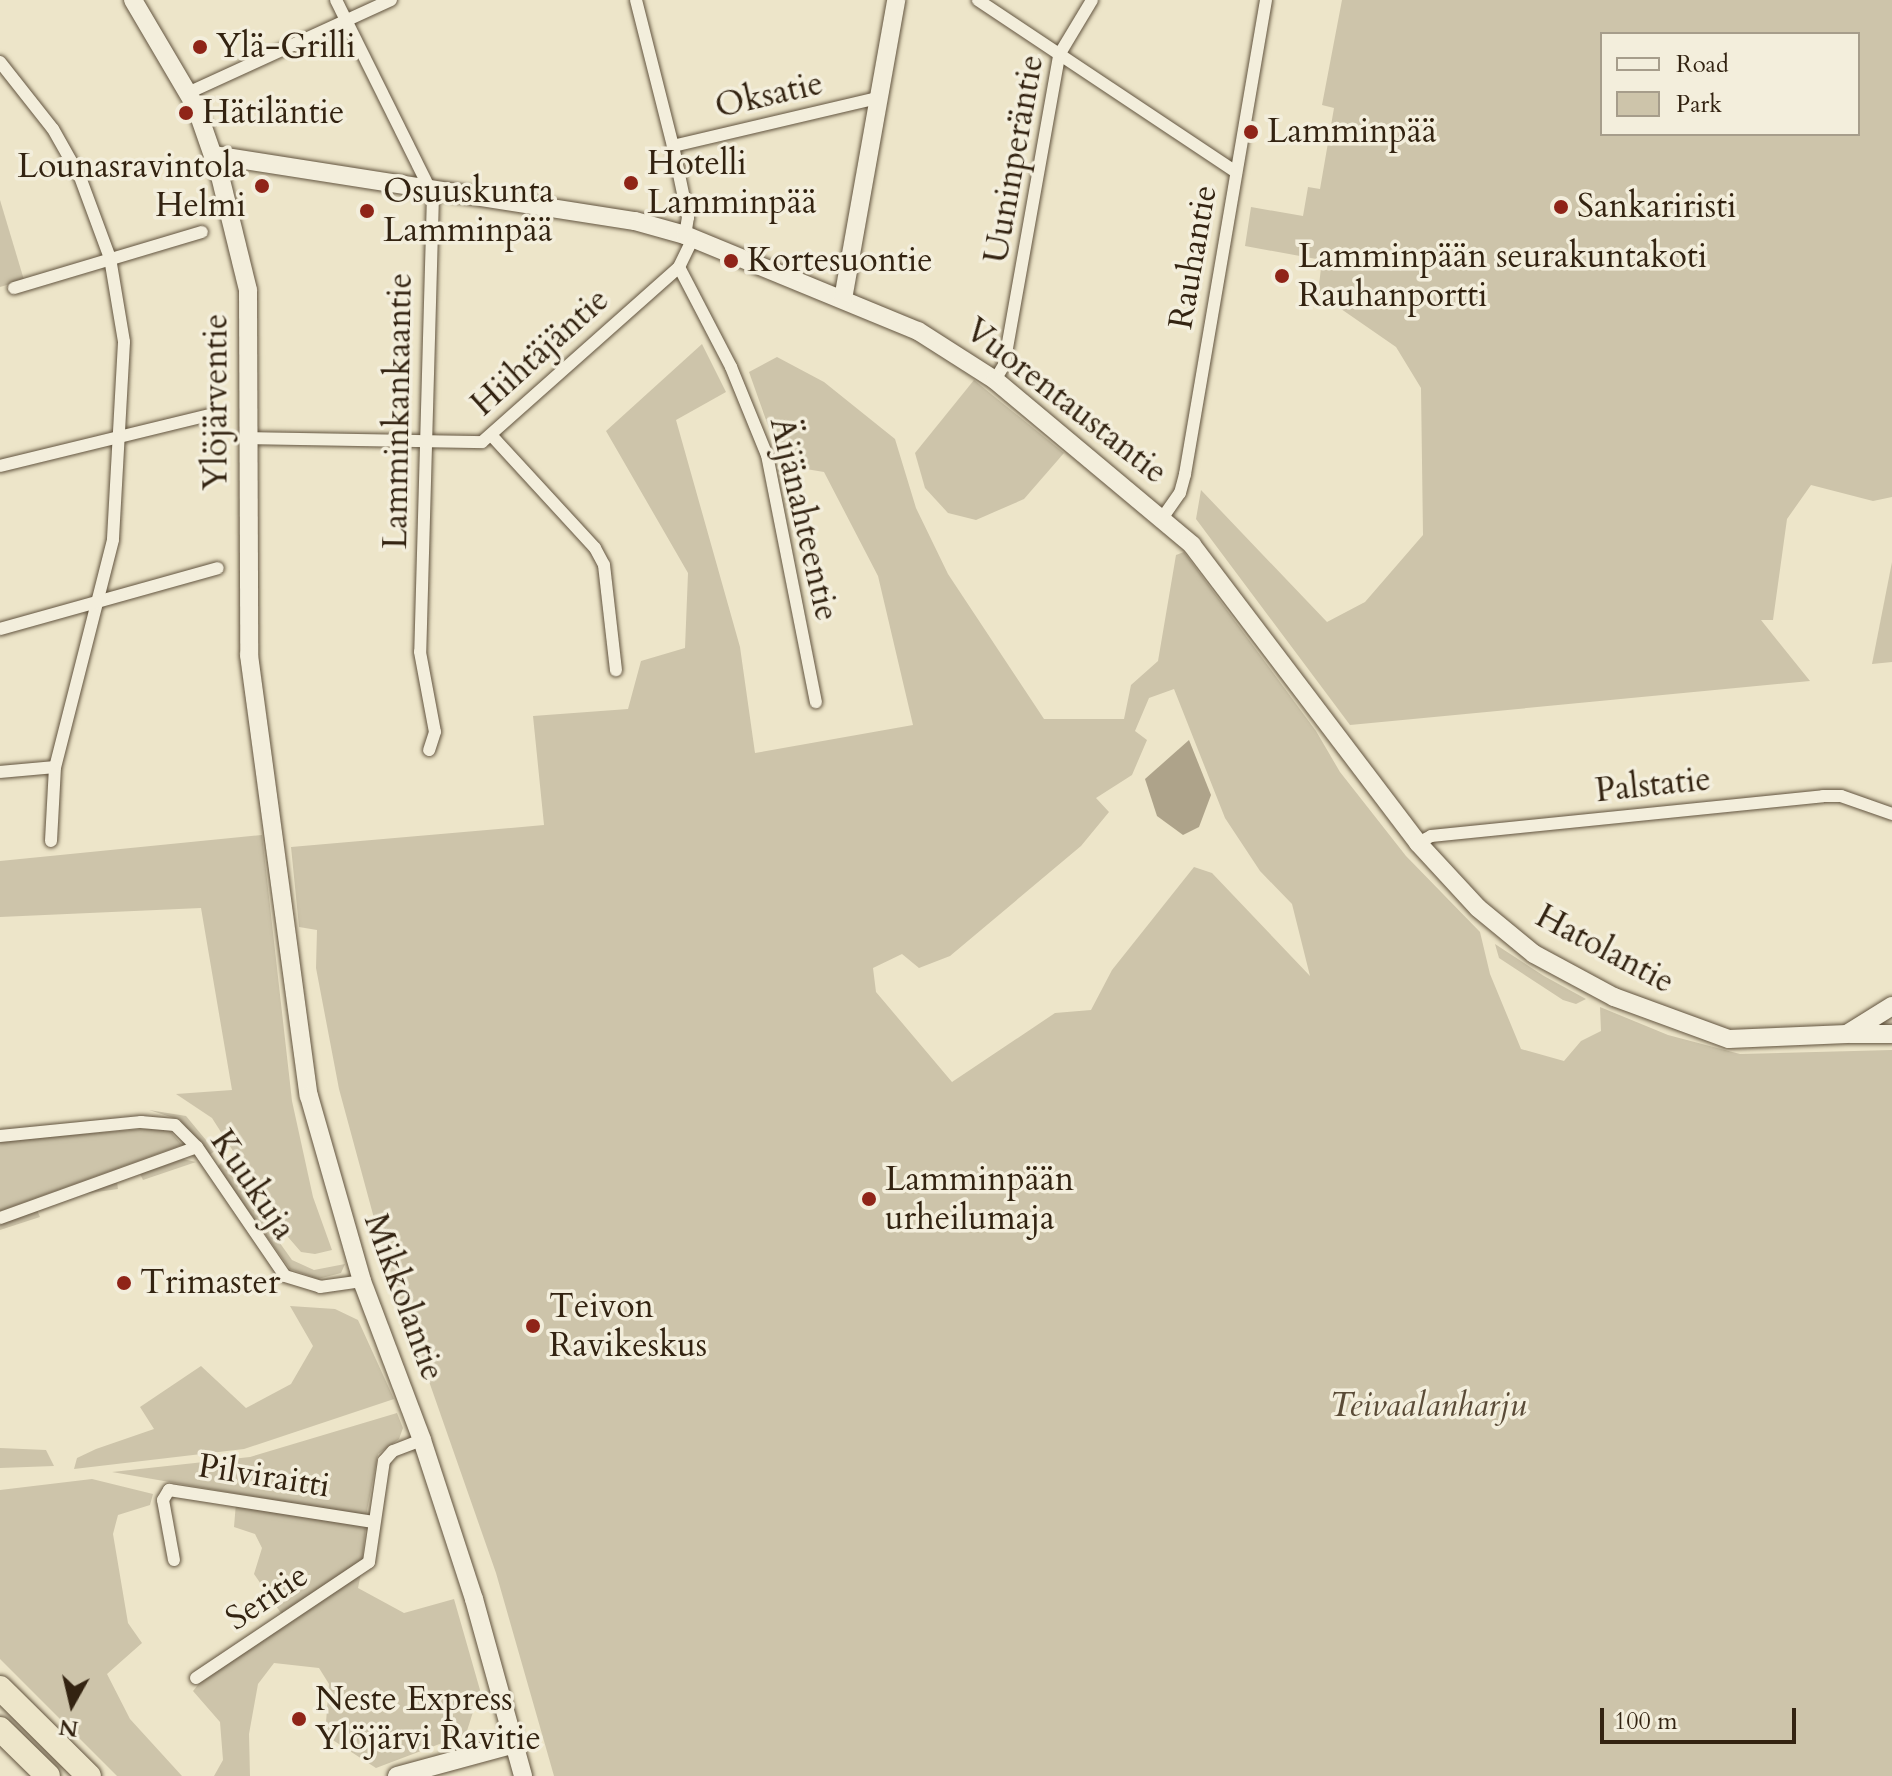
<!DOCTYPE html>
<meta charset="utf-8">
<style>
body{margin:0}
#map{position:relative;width:1892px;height:1776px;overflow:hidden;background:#ede5c9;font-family:Cardo,serif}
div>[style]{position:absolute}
.green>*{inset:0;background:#cdc4aa;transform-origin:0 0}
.water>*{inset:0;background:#aea38a}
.roads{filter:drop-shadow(0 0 2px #62543f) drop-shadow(0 0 2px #62543f)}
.street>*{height:12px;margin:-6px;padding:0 6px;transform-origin:6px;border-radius:6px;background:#f3eedc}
.secondary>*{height:18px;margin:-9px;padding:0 9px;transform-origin:9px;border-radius:9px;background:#f3eedc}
.highway>*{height:24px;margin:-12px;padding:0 12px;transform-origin:12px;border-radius:12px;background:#ede5c9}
.dots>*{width:22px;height:22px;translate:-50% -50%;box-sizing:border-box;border:4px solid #f3eedc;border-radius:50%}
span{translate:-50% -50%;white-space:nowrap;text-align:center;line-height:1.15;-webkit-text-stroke:7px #f3eedc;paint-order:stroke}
.poi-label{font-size:34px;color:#332311}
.left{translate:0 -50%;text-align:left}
.right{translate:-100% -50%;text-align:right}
.street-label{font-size:34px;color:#332311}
.park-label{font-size:34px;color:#5a4b37;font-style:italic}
.legend{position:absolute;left:1600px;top:32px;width:260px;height:104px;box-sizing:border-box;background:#f3eedc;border:2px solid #a69d8b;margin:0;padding:10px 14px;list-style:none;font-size:24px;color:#332311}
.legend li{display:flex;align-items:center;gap:16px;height:40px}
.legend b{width:40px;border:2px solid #a69d8b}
.north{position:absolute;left:32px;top:1664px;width:80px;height:80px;-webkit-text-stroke:6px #f3eedc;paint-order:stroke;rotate:188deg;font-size:22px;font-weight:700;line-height:32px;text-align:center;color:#332311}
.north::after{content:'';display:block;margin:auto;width:28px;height:36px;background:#332311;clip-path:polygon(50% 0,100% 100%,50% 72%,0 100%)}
.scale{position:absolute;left:1600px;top:1708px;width:196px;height:36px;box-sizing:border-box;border:4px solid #332311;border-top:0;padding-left:10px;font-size:24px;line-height:28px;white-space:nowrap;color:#332311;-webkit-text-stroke:6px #f3eedc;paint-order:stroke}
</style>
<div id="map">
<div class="green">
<div style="clip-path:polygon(evenodd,1342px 0,1892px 0,1892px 497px,1873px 501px,1811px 485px,1787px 519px,1773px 620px,1761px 620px,1810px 681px,1350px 725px,1196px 519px,1201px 490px,1327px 622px,1365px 602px,1423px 535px,1421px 388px,1396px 347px,1318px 293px,1322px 260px,1245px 246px,1251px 207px,1303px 216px,1308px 187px,1320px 189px,1334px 108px,1322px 105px,1342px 0,1858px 34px,1858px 134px,1602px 134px,1602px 34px,1858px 34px)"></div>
<div style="clip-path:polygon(0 200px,24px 280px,0 287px)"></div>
<div style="clip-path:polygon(evenodd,702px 344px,726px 392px,676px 420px,740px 647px,755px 753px,913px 725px,878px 576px,824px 472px,782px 465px,749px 372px,777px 357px,824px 382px,895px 439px,916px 508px,948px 574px,1044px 719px,1124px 719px,1131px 685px,1158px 661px,1176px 555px,1184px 552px,1316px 731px,1340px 772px,1406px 856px,1480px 932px,1490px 974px,1521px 1049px,1564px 1061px,1581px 1041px,1601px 1031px,1600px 1007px,1668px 1035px,1740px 1054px,1892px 1050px,1892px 1776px,554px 1776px,496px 1573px,381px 1244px,339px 1089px,316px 968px,317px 930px,299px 927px,291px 847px,544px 825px,533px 716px,628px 709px,641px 661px,685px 648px,688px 573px,606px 431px,702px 344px,1174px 689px,1225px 818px,1260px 871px,1292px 904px,1310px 976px,1212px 873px,1194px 867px,1112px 970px,1091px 1010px,1055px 1013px,952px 1082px,876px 992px,873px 968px,902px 954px,919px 968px,950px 956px,1081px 846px,1109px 812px,1096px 798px,1132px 775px,1147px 740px,1135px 731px,1149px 698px,1174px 689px)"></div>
<div style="clip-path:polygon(974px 380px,1064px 453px,1024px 499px,976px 520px,948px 513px,925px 488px,915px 453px)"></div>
<div style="clip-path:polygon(1892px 562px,1892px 662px,1872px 664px)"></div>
<div style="clip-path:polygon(262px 835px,292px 1101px,313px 1197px,332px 1250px,315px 1254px,301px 1252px,288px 1237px,212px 1118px,176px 1094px,232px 1090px,201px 908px,0 917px,0 861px)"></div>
<div style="clip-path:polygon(1495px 944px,1544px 976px,1586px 999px,1576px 1004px,1563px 1000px,1499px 958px)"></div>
<div style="clip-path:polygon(149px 1110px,186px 1116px,215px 1151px,209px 1155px,180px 1120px)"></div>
<div style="clip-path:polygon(155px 1128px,169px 1130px,182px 1145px,0 1211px,0 1141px)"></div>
<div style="clip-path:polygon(183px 1159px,196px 1162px,143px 1180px,140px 1174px)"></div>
<div style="clip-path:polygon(222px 1162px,292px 1260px,314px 1270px,345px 1264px,341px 1273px,318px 1279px,290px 1269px,217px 1167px)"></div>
<div style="left:117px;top:1182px;width:7px;height:59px;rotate:82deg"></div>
<div style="clip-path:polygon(37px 1210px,40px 1217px,0 1230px,0 1223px)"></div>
<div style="clip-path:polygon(290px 1306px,335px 1309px,358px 1320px,394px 1399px,244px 1449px,74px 1469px,77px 1458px,96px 1449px,154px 1429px,140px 1407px,201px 1366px,246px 1408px,291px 1384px,313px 1346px)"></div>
<div style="clip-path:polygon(397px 1413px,403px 1428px,399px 1439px,378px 1454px,366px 1516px,112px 1472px,250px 1457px)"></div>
<div style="clip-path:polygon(0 1448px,46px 1450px,54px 1466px,0 1468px)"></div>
<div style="clip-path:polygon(92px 1479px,153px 1494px,150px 1505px,118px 1515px,113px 1534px,128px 1623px,142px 1643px,107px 1674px,130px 1719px,182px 1776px,117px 1776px,0 1659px,0 1490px)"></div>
<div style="clip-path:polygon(236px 1503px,366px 1524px,362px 1563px,283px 1616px,254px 1574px,262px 1548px,255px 1534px,234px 1527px)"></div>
<div style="clip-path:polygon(361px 1573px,358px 1588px,404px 1613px,454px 1599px,480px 1690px,466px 1734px,376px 1768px,325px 1735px,329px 1684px,319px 1668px,274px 1663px,258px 1684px,249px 1734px,250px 1776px,214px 1776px,223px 1760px,220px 1722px,193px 1691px,205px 1676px)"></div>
</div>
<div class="water">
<div style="clip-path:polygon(1189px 740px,1211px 795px,1199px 827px,1183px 835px,1157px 816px,1145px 779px)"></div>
</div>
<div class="roads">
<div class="street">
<div style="left:336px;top:0;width:218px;rotate:63.6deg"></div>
<div style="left:433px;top:195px;width:457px;rotate:91.6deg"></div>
<div style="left:420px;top:652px;width:81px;rotate:79.4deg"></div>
<div style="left:435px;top:732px;width:19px;rotate:108deg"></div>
<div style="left:636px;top:0;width:151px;rotate:75.8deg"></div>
<div style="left:673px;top:146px;width:73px;rotate:78.1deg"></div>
<div style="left:688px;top:217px;width:18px;rotate:99deg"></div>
<div style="left:978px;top:0;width:310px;rotate:33.7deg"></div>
<div style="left:0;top:62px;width:85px;rotate:51.7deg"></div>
<div style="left:53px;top:129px;width:55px;rotate:60.6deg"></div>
<div style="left:80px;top:177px;width:86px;rotate:69.7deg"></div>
<div style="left:110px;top:258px;width:85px;rotate:80.5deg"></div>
<div style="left:124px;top:342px;width:198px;rotate:93.2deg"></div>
<div style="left:113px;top:540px;width:234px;rotate:104.3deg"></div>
<div style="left:55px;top:767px;width:74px;rotate:93.1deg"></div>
<div style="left:190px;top:92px;width:221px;rotate:-24.6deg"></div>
<div style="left:673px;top:146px;width:210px;rotate:-13.2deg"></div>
<div style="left:679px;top:267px;width:113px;rotate:62.5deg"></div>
<div style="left:731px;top:367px;width:95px;rotate:67.8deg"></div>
<div style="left:767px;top:455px;width:252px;rotate:78.8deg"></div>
<div style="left:14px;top:288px;width:196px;rotate:-16.6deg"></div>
<div style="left:995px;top:380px;width:17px;rotate:-59deg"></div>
<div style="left:1004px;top:365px;width:315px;rotate:-79.9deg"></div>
<div style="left:1059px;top:55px;width:64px;rotate:-59deg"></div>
<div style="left:492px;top:436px;width:152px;rotate:47.4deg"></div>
<div style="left:595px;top:548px;width:19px;rotate:62deg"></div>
<div style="left:604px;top:565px;width:106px;rotate:83.5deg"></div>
<div style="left:248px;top:438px;width:234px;rotate:1deg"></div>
<div style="left:482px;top:442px;width:264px;rotate:-41.6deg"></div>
<div style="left:679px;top:267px;width:32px;rotate:-64deg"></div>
<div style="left:0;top:466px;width:220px;rotate:-13.7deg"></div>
<div style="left:1163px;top:517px;width:29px;rotate:-55deg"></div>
<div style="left:1180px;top:493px;width:20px;rotate:-75deg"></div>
<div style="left:1185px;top:474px;width:481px;rotate:-80.3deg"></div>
<div style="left:0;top:629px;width:226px;rotate:-15.6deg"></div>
<div style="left:0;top:772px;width:55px;rotate:-5.2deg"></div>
<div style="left:1418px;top:843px;width:15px;rotate:-28deg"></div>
<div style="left:1431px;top:836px;width:394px;rotate:-5.8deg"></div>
<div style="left:1823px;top:796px;width:18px"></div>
<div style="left:1841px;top:796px;width:54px;rotate:19.4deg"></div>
<div style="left:0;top:1136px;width:142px;rotate:-5.7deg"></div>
<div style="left:141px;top:1122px;width:34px;rotate:5deg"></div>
<div style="left:175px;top:1125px;width:31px;rotate:45deg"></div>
<div style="left:197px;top:1147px;width:156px;rotate:55.7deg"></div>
<div style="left:285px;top:1276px;width:37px;rotate:17deg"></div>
<div style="left:320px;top:1287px;width:42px;rotate:-8.1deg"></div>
<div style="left:0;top:1218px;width:209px;rotate:-19.8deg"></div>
<div style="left:174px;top:1560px;width:61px;rotate:-100.4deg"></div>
<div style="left:163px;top:1500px;width:12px;rotate:-59deg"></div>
<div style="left:169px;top:1490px;width:207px;rotate:8.9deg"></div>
<div style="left:196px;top:1678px;width:208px;rotate:-33.8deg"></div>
<div style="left:369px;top:1562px;width:102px;rotate:-81.6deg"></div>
<div style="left:384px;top:1461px;width:13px;rotate:-48deg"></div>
<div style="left:393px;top:1451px;width:31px;rotate:-21deg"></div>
</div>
<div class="secondary">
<div style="left:133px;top:0;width:124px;rotate:59.5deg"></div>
<div style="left:196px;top:107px;width:73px;rotate:70.8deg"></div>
<div style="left:220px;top:176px;width:117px;rotate:76.2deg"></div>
<div style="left:248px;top:290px;width:365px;rotate:89.8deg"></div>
<div style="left:249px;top:655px;width:445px;rotate:82.3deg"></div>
<div style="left:309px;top:1096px;width:192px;rotate:74deg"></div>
<div style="left:362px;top:1281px;width:170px;rotate:69.3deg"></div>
<div style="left:422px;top:1440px;width:167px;rotate:71.9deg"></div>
<div style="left:474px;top:1599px;width:184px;rotate:74.5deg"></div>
<div style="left:213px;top:155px;width:427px;rotate:8.9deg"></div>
<div style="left:635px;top:221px;width:52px;rotate:15.6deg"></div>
<div style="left:685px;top:235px;width:252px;rotate:22.4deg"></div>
<div style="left:918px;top:331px;width:91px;rotate:32.5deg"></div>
<div style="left:995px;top:380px;width:257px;rotate:39.9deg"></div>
<div style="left:1192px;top:545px;width:374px;rotate:52.8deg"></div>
<div style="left:1418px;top:843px;width:88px;rotate:47.3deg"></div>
<div style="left:1478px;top:908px;width:72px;rotate:39.4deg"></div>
<div style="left:1534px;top:954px;width:91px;rotate:28.3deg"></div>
<div style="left:1614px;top:997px;width:122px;rotate:20.1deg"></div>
<div style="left:1729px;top:1039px;width:118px;rotate:-2.4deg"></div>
<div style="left:1847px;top:1034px;width:53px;rotate:-31.9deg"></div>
<div style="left:843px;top:299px;width:304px;rotate:-79.9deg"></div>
<div style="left:1850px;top:1034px;width:42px"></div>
<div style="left:397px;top:1776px;width:122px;rotate:-15.2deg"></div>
</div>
<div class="highway">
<div style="left:0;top:1688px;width:125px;rotate:44.7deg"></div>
<div style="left:0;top:1729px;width:67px;rotate:44.4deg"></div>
</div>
</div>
<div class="dots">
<div style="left:200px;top:47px;background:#8f2418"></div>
<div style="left:186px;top:113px;background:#8f2418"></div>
<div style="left:1251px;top:132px;background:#8f2418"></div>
<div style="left:631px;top:183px;background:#8f2418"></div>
<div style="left:262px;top:186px;background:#8f2418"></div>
<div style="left:1561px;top:207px;background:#8f2418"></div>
<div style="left:367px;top:211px;background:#8f2418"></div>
<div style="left:731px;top:261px;background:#8f2418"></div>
<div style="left:1282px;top:276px;background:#8f2418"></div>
<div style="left:869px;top:1199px;background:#8f2418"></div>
<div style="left:124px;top:1283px;background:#8f2418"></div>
<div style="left:533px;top:1326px;background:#8f2418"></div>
<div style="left:299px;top:1719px;background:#8f2418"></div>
</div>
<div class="poi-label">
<span class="left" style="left:216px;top:47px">Ylä-Grilli</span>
<span class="left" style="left:202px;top:113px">Hätiläntie</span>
<span class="left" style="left:1267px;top:132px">Lamminpää</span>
<span class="left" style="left:647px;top:183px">Hotelli<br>Lamminpää</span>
<span class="right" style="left:246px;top:186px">Lounasravintola<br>Helmi</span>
<span class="left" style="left:383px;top:211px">Osuuskunta<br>Lamminpää</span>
<span class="left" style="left:1577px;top:207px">Sankariristi</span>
<span class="left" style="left:1298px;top:276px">Lamminpään seurakuntakoti<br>Rauhanportti</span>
<span class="left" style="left:747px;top:261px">Kortesuontie</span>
<span class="left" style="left:885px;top:1199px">Lamminpään<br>urheilumaja</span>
<span class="left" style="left:140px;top:1283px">Trimaster</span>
<span class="left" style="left:549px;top:1326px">Teivon<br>Ravikeskus</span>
<span class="left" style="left:315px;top:1719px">Neste Express<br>Ylöjärvi Ravitie</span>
</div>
<div class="street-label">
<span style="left:769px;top:95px;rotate:-13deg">Oksatie</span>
<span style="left:1014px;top:159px;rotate:-80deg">Uuninperäntie</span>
<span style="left:1193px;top:257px;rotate:-80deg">Rauhantie</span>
<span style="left:540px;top:352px;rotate:-42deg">Hiihtäjäntie</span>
<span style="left:1066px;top:401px;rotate:38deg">Vuorentaustantie</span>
<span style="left:216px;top:402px;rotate:-90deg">Ylöjärventie</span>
<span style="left:398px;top:411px;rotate:-89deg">Lamminkankaantie</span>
<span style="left:804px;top:519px;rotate:77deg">Äijänahteentie</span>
<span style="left:1653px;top:785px;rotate:-6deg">Palstatie</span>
<span style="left:1605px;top:949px;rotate:28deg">Hatolantie</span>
<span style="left:253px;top:1185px;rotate:56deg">Kuukuja</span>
<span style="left:404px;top:1297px;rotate:70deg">Mikkolantie</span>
<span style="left:264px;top:1476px;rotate:9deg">Pilviraitti</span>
<span style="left:267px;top:1597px;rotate:-34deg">Seritie</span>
</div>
<div class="park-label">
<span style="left:1428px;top:1406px">Teivaalanharju</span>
</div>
<ul class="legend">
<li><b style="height:10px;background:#f3eedc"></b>Road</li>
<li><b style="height:22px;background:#cdc4aa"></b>Park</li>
</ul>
<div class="north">N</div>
<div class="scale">100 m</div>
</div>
